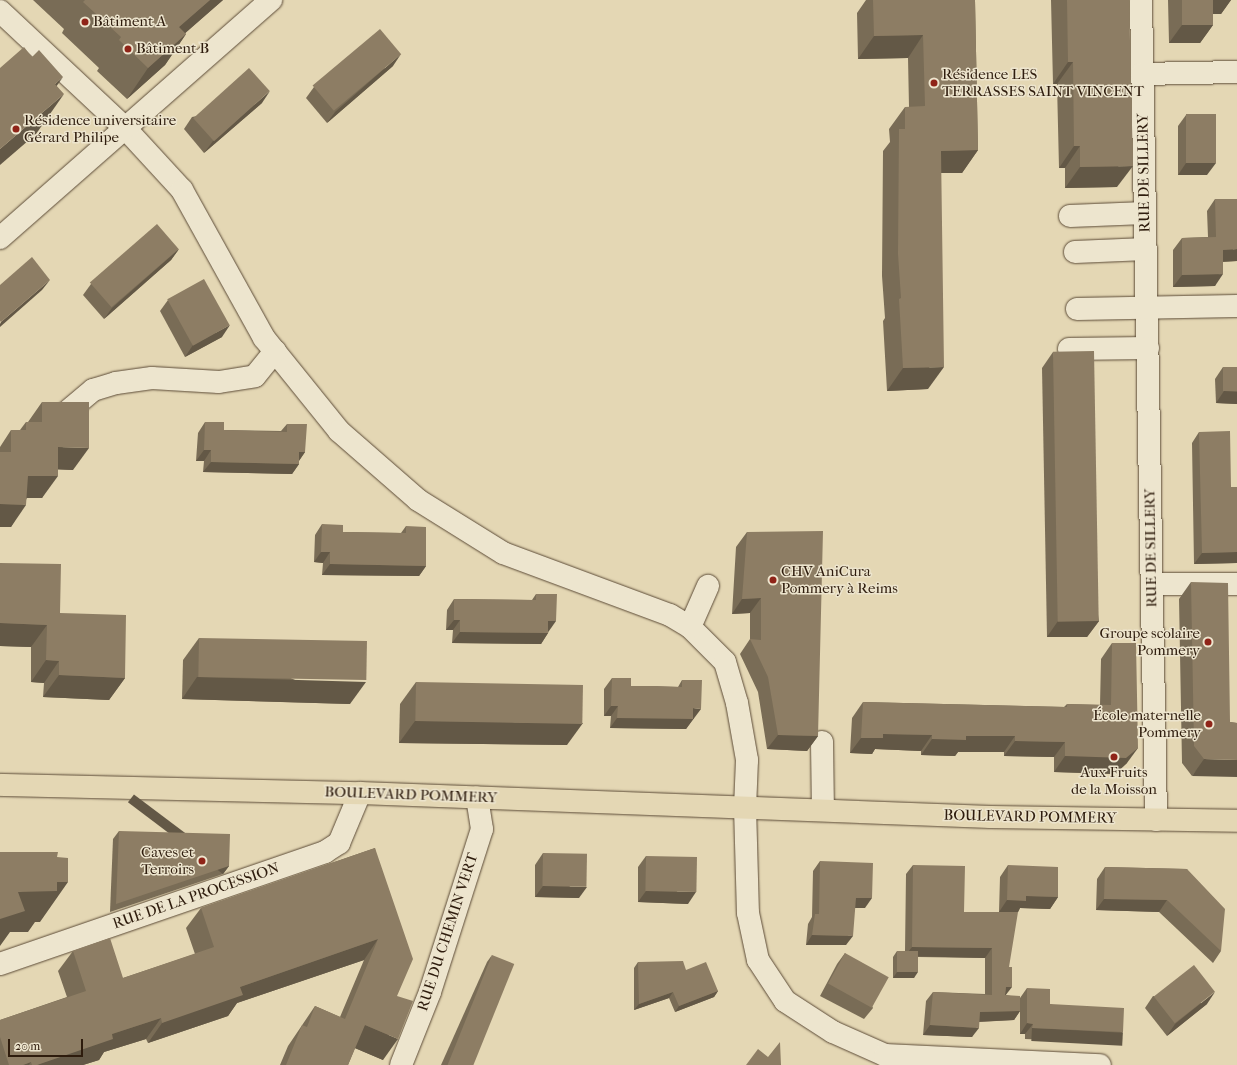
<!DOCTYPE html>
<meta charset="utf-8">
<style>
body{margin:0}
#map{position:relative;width:1237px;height:1065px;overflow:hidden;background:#e4d7b4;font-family:"IM FELL French Canon",serif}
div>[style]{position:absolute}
.roads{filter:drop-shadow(0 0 1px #5c4b37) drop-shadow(0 0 1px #5c4b37)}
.minor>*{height:22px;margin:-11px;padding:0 11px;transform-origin:11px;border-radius:11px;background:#ede5ce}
.major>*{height:22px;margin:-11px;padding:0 11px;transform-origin:11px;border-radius:11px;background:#e4d7b4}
.wall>*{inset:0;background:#796c56}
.shaded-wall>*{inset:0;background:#635846;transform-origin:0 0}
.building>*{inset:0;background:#8d7d64;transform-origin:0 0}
.dots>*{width:11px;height:11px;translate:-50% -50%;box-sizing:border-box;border:2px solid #ede5ce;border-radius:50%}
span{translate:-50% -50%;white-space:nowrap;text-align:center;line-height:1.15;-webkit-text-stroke:3px #ede5ce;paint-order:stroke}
.poi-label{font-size:15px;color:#2e1c0d}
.left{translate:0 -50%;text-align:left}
.right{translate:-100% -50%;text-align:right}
.street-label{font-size:15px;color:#2e1c0d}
.scale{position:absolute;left:8px;top:1039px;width:75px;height:18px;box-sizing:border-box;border:2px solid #2e1c0d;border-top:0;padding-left:5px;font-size:12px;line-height:14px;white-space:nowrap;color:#2e1c0d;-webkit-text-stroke:3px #ede5ce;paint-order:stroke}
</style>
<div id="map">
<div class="roads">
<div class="minor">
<div style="left:1141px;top:0;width:820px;rotate:88.95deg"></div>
<div style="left:0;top:11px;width:171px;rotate:43.1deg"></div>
<div style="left:125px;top:128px;width:84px;rotate:47.4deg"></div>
<div style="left:182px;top:190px;width:169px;rotate:61deg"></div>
<div style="left:264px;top:338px;width:119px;rotate:51.1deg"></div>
<div style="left:339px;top:431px;width:105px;rotate:41.1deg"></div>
<div style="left:418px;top:500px;width:100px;rotate:31.9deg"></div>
<div style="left:503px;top:553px;width:178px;rotate:20.4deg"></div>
<div style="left:670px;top:615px;width:23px;rotate:31deg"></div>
<div style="left:690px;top:627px;width:49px;rotate:45deg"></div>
<div style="left:725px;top:662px;width:43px;rotate:73.7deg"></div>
<div style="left:737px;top:703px;width:58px;rotate:80deg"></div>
<div style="left:747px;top:760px;width:47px;rotate:92.4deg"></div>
<div style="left:745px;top:807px;width:106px;rotate:88.4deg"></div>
<div style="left:748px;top:913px;width:48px;rotate:78deg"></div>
<div style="left:758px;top:960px;width:49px;rotate:56.6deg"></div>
<div style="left:785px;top:1001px;width:57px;rotate:32.9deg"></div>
<div style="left:833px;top:1032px;width:57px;rotate:23.9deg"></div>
<div style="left:885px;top:1055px;width:215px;rotate:2.7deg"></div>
<div style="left:1142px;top:74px;width:95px;rotate:-1.2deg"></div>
<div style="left:1070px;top:216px;width:75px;rotate:-2.3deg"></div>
<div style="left:0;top:238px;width:361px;rotate:-41.3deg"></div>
<div style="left:1075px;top:252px;width:71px;rotate:-2.4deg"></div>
<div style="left:1077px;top:309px;width:160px;rotate:-1.1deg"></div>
<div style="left:1069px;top:349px;width:79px;rotate:-0.7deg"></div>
<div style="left:68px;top:411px;width:33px;rotate:-40deg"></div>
<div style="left:93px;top:390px;width:24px;rotate:-17deg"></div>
<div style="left:116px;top:383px;width:36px;rotate:-8deg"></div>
<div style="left:152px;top:378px;width:67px;rotate:3.4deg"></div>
<div style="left:219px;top:382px;width:36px;rotate:-9deg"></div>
<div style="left:255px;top:376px;width:32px;rotate:-51deg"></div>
<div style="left:1152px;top:584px;width:85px"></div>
<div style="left:690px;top:627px;width:45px;rotate:-66.3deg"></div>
<div style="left:822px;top:742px;width:68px;rotate:89.2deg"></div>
<div style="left:0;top:964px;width:344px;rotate:-19deg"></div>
<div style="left:325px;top:852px;width:17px;rotate:-33deg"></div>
<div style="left:339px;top:843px;width:54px;rotate:-67.2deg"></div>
<div style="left:401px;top:1065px;width:79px;rotate:-68.3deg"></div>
<div style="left:430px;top:992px;width:171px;rotate:-72.3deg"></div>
<div style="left:482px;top:829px;width:32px;rotate:-99deg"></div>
</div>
<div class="major">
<div style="left:0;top:785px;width:360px;rotate:1.3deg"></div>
<div style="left:360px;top:793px;width:631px;rotate:2.18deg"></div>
<div style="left:991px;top:817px;width:246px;rotate:0.9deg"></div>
</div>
</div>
<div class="wall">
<div style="clip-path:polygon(33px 0,223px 0,185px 33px,186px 34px,165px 65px,127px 99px,97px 71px,99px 68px,62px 33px,64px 29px)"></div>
<div style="clip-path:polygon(866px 0,975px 0,978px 150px,962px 173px,941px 173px,928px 389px,887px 391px,883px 321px,885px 318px,882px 276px,883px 151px,890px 142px,889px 129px,905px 107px,909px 107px,908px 58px,858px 59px,857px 13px)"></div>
<div style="clip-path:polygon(1051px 0,1129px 0,1117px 187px,1065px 188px,1065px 168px,1059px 168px,1057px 84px,1053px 84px)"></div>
<div style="clip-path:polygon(1168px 0,1231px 0,1221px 14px,1213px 14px,1213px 25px,1200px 43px,1169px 43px)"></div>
<div style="clip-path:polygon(393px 66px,327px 123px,306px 98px,314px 87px)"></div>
<div style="clip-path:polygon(262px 103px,204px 153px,184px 129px,192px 117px)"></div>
<div style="clip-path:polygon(1186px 115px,1207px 175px,1178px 175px,1178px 126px)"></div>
<div style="clip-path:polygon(1215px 199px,1237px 261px,1223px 262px,1215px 286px,1173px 287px,1173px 250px,1182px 238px,1208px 237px,1207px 211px)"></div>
<div style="clip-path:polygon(179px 249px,171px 260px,104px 319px,83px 295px,91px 284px)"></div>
<div style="clip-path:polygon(168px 300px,222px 337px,185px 357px,160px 311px)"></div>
<div style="clip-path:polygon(1053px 352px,1099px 621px,1087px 637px,1047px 637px,1042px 368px)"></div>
<div style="clip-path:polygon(1223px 367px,1237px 367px,1237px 404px,1216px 403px,1215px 379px)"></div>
<div style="clip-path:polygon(42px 402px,73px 470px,58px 469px,42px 498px,27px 498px,11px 527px,0 527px,0 447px,11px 430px,20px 430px,26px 422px,28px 422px)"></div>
<div style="clip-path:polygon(205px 422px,224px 430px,281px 431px,287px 424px,305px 452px,299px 461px,299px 464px,292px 474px,203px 472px,204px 461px,196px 461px,198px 433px)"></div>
<div style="clip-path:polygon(1199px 432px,1231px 487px,1237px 487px,1237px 563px,1194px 564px,1192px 443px)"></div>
<div style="clip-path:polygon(322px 524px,343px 532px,401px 533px,406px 526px,426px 566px,419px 576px,322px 575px,323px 563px,314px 562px,315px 535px)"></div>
<div style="clip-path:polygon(747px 532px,818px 736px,807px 751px,767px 749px,758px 692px,740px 654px,750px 639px,750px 613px,732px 614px,736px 547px)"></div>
<div style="clip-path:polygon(0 563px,60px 613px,125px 678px,109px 700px,43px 697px,44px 683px,31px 682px,31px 647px,0 646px)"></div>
<div style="clip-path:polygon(1191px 582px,1230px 722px,1237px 723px,1192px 776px,1182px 763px,1179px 599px)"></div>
<div style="clip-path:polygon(536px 594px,549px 631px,548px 633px,541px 644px,452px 643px,453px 630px,446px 630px,447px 610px,454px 599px,532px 600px)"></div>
<div style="clip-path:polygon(199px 638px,350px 704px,182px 699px,183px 660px)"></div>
<div style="clip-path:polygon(1112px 643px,1127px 763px,1115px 774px,1054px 772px,1054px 757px,1004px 756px,1004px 752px,958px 752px,955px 756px,921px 755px,921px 751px,875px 749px,872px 754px,850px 753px,852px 718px,863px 702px,1064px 707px,1067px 704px,1100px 705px,1101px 659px)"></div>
<div style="clip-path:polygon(612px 678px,631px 686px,678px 687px,682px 680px,694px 719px,693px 719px,686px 729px,610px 728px,611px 716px,604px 716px,604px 689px)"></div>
<div style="clip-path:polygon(416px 682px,567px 745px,399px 743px,400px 704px)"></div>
<div style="clip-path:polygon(119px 831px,229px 866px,223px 874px,110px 912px,113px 839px)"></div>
<div style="clip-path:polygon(375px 848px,397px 996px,383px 1060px,355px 1048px,348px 1065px,280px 1065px,288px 1046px,315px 1006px,340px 1017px,364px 960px,237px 1003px,228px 1016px,148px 1043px,146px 1039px,104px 1052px,99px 1060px,83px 1065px,0 1065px,0 1020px,67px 997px,58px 971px,73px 951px,123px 978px,195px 954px,186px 928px,201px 908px)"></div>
<div style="clip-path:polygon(543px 853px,579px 898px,535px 897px,535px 865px)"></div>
<div style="clip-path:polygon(646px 856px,688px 904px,638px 902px,638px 867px)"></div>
<div style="clip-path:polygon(820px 861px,865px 908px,855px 908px,846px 945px,806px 945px,808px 924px,812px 917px,813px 871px)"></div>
<div style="clip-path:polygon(913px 865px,964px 912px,1009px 967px,1006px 995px,1020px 998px,1027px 988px,1050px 1004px,1123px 1032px,1116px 1043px,1025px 1039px,1025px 1034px,1020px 1034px,1020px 1011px,1014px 1020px,979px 1022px,972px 1037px,923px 1035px,926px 1001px,933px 992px,985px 994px,985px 958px,918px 957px,914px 978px,893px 978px,893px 957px,897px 951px,905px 951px,906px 874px)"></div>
<div style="clip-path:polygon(1008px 865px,1058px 897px,1050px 909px,1020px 908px,1018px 912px,999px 912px,1000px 877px)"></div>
<div style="clip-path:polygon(1105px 867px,1187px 869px,1221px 951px,1213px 963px,1159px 912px,1096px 910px,1097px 879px)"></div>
<div style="clip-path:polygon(845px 953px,873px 1008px,864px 1019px,820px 996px,837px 964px)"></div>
<div style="clip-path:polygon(492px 955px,469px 1065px,441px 1065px,487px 962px)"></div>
<div style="clip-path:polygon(638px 962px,686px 970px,718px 991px,714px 997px,675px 1012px,669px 998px,634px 1010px,634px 968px)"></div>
<div style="clip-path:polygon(1153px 996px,1207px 1004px,1167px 1036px,1145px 1008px)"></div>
</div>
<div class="shaded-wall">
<div style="clip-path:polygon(210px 0,223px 0,158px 57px,179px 27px)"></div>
<div style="clip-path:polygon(1209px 0,1231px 0,1221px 14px,1200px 14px)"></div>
<div style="clip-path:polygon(1182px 25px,1213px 25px,1200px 43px,1169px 43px)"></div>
<div style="clip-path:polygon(186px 34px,165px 65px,127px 99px,148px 68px)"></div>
<div style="clip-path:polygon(923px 35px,908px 58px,858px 59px,874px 36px)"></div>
<div style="clip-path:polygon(401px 54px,393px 66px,327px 123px,335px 112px)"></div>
<div style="clip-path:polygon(1068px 62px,1073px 62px,1057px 84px,1053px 84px)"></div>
<div style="clip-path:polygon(63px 77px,35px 117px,55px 84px)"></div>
<div style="clip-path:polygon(270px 91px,262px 103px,204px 153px,213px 141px)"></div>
<div style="clip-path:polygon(64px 94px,36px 134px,0 165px,0 149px)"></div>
<div style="clip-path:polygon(1074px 146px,1080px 146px,1065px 168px,1059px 168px)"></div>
<div style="clip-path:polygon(978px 150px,962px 173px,925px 173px,941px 151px)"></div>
<div style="clip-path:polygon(1186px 163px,1216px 163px,1207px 175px,1178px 175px)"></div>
<div style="clip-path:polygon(1133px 166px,1117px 187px,1065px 188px,1080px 167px)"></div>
<div style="clip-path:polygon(179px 249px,171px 260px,104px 319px,112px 308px)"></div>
<div style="clip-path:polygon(1237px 249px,1237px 261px,1214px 262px,1223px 250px)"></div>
<div style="clip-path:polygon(1223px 274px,1215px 286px,1173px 287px,1182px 275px)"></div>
<div style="clip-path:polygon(50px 280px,42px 290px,0 327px,0 324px,1px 322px)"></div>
<div style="clip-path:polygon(230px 325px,222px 337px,185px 357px,193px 345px)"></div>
<div style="clip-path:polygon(944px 367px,928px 389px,887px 391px,903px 368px)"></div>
<div style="clip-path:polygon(1224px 391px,1237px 392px,1237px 404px,1216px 403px)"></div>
<div style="clip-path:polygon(58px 447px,89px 448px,73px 470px,42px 469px)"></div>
<div style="clip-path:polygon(204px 450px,211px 450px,204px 461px,196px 461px)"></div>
<div style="clip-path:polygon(299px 452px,305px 452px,298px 462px)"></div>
<div style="clip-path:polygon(211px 462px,299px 464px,292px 474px,203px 472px)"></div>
<div style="clip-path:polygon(28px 476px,58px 476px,42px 498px,13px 498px)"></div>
<div style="clip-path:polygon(0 504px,26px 505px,11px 527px,0 527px)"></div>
<div style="clip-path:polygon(321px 552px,330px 552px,323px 563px,314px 562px)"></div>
<div style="clip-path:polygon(1237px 552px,1237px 563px,1194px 564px,1202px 553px)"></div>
<div style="clip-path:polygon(330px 564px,426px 566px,419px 576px,322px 575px)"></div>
<div style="clip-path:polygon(761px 598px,750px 613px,732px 614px,742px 599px)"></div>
<div style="clip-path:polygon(454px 620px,460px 620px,453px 630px,446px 630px)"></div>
<div style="clip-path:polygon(548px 621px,556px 621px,549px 631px,541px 631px)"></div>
<div style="clip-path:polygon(1058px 621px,1099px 621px,1087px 637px,1047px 637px)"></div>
<div style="clip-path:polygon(0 623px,47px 625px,31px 647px,0 646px)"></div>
<div style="clip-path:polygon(460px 632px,548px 633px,541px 644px,452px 643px)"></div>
<div style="clip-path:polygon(46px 660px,59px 661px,44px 683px,31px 682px)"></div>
<div style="clip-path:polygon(59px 675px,125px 678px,109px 700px,43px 697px)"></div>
<div style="clip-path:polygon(197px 677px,366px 682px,350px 704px,182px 699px)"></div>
<div style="clip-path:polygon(611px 706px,618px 706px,611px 716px,604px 716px)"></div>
<div style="clip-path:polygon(693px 708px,701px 709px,686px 729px,610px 728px,617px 718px)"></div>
<div style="clip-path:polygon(415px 721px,583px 723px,567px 745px,399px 743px)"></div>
<div style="clip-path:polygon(883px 734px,932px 735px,921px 751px,875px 749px,872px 754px,850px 753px,861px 738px)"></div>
<div style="clip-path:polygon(778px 735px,818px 736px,807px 751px,767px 749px)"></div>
<div style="clip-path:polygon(966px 736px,1015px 736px,1004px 752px,958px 752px,955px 756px,921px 755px,932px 739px)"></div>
<div style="clip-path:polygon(1015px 741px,1065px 742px,1054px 757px,1004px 756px)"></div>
<div style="clip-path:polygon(1138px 748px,1127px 763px,1115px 774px,1054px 772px,1065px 756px)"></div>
<div style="clip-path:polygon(1204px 759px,1237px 760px,1237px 777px,1192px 776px)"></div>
<div style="left:229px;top:866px;width:10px;height:119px;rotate:127deg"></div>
<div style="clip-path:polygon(57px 882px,68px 882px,40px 922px,35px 922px,28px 932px,10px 932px,0 946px,0 918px,18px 892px)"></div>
<div style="clip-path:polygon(543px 886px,587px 887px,579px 898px,535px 897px)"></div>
<div style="clip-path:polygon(646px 891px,696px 892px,688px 904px,638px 902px)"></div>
<div style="clip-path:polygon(1026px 896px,1058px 897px,1050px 909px,1020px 908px,1018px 912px,999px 912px,1007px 900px)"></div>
<div style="clip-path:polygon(856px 898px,872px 898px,865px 908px,849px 908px)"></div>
<div style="clip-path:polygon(1104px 899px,1167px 900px,1159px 912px,1096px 910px)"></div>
<div style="clip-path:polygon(812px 935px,853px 936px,846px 945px,806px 945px)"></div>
<div style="clip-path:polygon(378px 939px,364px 960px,237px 1003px,228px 1016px,148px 1043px,162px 1023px,240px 987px)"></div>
<div style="clip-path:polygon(912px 947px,992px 948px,985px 958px,905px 956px)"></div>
<div style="clip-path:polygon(897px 972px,918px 972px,914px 978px,893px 978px)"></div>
<div style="clip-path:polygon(1006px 987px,1012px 987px,1005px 996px)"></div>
<div style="clip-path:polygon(718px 991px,714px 997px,675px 1012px,679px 1006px)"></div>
<div style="clip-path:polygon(673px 992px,669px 998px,634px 1010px,639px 1004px)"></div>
<div style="clip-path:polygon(1215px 992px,1207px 1004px,1167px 1036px,1175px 1024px)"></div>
<div style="clip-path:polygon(1020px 1011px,1014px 1020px,973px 1022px,980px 1012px)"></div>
<div style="clip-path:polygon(161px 1018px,146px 1039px,104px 1052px,99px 1060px,83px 1065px,37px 1065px,112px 1034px)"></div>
<div style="clip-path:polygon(1027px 1023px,1033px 1024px,1025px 1034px,1020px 1034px)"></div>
<div style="clip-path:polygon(365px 1025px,398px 1039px,383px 1060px,350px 1046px)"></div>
<div style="clip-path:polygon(930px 1025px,979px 1028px,972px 1037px,923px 1035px)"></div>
<div style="left:1032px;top:1028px;width:91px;height:13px;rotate:3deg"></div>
<div style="clip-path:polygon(31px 1062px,29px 1065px,23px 1065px)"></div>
</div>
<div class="building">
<div style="clip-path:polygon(85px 0,210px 0,179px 27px,186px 34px,148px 68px,119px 40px,121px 37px,83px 2px)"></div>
<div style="clip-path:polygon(873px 0,975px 0,978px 150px,941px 151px,944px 367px,903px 368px,899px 299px,901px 298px,898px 254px,899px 129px,905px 129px,905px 107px,925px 106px,923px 35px,874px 36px)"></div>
<div style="clip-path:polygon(1067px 0,1129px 0,1133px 166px,1080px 167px,1080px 146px,1074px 146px,1073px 62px,1068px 62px)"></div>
<div style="left:1182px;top:0;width:31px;height:25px"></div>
<div style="left:380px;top:29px;width:33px;height:88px;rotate:50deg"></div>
<div style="clip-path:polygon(24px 47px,32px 57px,39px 50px,63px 77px,55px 84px,64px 94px,0 149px,0 68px)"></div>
<div style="left:249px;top:68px;width:31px;height:75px;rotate:48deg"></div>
<div style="left:1216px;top:114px;width:49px;height:30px;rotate:90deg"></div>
<div style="clip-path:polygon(1215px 199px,1237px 199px,1237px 249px,1223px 250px,1223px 274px,1182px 275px,1182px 238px,1216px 237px)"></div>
<div style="left:157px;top:224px;width:33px;height:89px;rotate:49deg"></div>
<div style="clip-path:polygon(32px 257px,50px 280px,1px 322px,0 321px,0 285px)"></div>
<div style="left:204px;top:279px;width:53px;height:42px;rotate:61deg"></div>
<div style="left:1094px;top:351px;width:270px;height:41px;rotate:89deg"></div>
<div style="left:1223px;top:367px;width:14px;height:24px"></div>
<div style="clip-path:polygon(42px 402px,89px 402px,89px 448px,58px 447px,58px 476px,28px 476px,26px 505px,0 504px,0 452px,11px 452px,11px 430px,26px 430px,26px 422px,42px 422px)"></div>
<div style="clip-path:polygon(205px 422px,224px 422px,224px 430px,255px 431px,287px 432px,287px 424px,307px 424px,305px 452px,299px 452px,299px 464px,211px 462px,211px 450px,204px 450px)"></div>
<div style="clip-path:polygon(1230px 431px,1231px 487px,1237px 487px,1237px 552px,1202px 553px,1199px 432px)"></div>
<div style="clip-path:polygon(322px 524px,343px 525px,343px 532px,406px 533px,406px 526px,426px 527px,426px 566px,330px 564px,330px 552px,321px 552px)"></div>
<div style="clip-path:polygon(823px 531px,818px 736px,778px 735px,768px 677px,750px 639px,761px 640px,761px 598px,742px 599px,747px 532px)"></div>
<div style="clip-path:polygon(0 563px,61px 564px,60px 613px,126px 615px,125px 678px,59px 675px,59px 661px,46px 660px,47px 625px,0 623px)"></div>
<div style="clip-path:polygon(1191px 582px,1228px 583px,1230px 722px,1237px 723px,1237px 760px,1204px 759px,1194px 746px)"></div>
<div style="clip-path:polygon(536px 594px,557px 594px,556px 621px,548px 621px,548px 633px,460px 632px,460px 620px,454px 620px,454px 599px,536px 600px)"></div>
<div style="left:199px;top:638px;width:168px;height:39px;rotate:1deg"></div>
<div style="clip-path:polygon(1112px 643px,1136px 643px,1138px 748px,1126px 758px,1065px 756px,1065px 742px,1015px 741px,1015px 736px,966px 736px,966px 740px,932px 739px,932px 735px,883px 734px,883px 738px,861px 738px,863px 702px,1067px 707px,1067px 704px,1111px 705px)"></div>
<div style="clip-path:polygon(612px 678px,631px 678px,631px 686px,657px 686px,682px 687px,682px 680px,702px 680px,701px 709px,693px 708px,693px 719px,617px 718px,618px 706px,611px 706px)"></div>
<div style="left:416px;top:682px;width:167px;height:39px;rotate:1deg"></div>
<div style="clip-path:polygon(119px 831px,230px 834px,229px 866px,116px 904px)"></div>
<div style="clip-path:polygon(375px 848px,413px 959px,397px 996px,413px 1001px,398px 1039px,365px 1025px,348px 1065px,286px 1065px,302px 1025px,307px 1027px,315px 1006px,345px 1019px,378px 939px,240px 987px,243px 995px,162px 1023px,161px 1018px,112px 1034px,113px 1039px,37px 1065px,32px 1065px,31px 1062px,23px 1065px,9px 1065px,0 1037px,0 1020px,86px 991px,73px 951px,110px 938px,123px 978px,214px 947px,201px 908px)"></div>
<div style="clip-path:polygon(0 852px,58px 852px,57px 857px,68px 858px,68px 882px,57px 882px,57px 891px,18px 892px,25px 911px,0 919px)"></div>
<div style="left:543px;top:853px;width:44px;height:33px;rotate:1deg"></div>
<div style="left:646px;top:856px;width:51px;height:35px;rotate:1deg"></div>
<div style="clip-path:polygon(820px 861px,873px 863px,872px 898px,856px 898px,853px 936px,812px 935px,815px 914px,819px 914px)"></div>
<div style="clip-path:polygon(913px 865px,965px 866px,964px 912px,1018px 912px,1009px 967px,1012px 967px,1012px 987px,1006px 987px,1005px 995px,1020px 996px,1020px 1011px,980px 1012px,979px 1028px,930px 1025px,933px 992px,992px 995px,992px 948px,912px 947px)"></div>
<div style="clip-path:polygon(1008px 865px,1058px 867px,1058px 897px,1026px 896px,1026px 901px,1007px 900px)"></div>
<div style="clip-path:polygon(1105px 867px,1187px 869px,1225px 909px,1221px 951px,1167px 900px,1104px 899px)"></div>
<div style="left:897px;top:951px;width:21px;height:21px"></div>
<div style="left:845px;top:953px;width:50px;height:35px;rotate:29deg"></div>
<div style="left:492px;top:955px;width:24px;height:120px;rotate:22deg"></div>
<div style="clip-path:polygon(683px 961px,686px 970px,706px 962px,718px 991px,679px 1006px,673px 992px,639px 1004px,638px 962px)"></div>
<div style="left:1194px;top:965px;width:34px;height:51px;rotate:52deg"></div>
<div style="clip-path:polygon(1027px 988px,1050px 989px,1050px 1004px,1124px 1008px,1123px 1032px,1032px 1028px,1033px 1024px,1027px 1023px)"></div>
<div style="clip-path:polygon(780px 1042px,781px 1065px,746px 1065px,758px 1049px,768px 1057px)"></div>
</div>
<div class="dots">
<div style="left:85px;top:22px;background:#8f2418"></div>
<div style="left:128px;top:49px;background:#8f2418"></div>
<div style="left:934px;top:83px;background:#8f2418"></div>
<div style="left:16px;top:129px;background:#8f2418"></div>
<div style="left:773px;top:580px;background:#8f2418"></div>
<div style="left:1208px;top:642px;background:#8f2418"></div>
<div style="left:1209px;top:724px;background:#8f2418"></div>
<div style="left:1114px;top:757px;background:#8f2418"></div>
<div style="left:202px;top:861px;background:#8f2418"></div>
</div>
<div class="poi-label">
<span class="left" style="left:93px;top:22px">Bâtiment A</span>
<span class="left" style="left:136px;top:49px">Bâtiment B</span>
<span class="left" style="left:942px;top:83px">Résidence LES<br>TERRASSES SAINT VINCENT</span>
<span class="left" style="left:24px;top:129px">Résidence universitaire<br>Gérard Philipe</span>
<span class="left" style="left:781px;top:580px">CHV AniCura<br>Pommery à Reims</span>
<span class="right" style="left:1200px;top:642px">Groupe scolaire<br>Pommery</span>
<span class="right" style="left:1201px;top:724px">École maternelle<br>Pommery</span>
<span style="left:1114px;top:781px">Aux Fruits<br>de la Moisson</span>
<span class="right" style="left:194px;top:861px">Caves et<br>Terroirs</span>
</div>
<div class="street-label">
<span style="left:1144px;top:173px;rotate:-91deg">RUE DE SILLERY</span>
<span style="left:1151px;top:548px;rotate:-91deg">RUE DE SILLERY</span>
<span style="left:411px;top:795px;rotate:2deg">BOULEVARD POMMERY</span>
<span style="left:1030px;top:817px;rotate:1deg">BOULEVARD POMMERY</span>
<span style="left:196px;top:896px;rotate:-19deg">RUE DE LA PROCESSION</span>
<span style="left:448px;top:932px;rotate:-72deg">RUE DU CHEMIN VERT</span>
</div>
<div class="scale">20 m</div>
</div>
